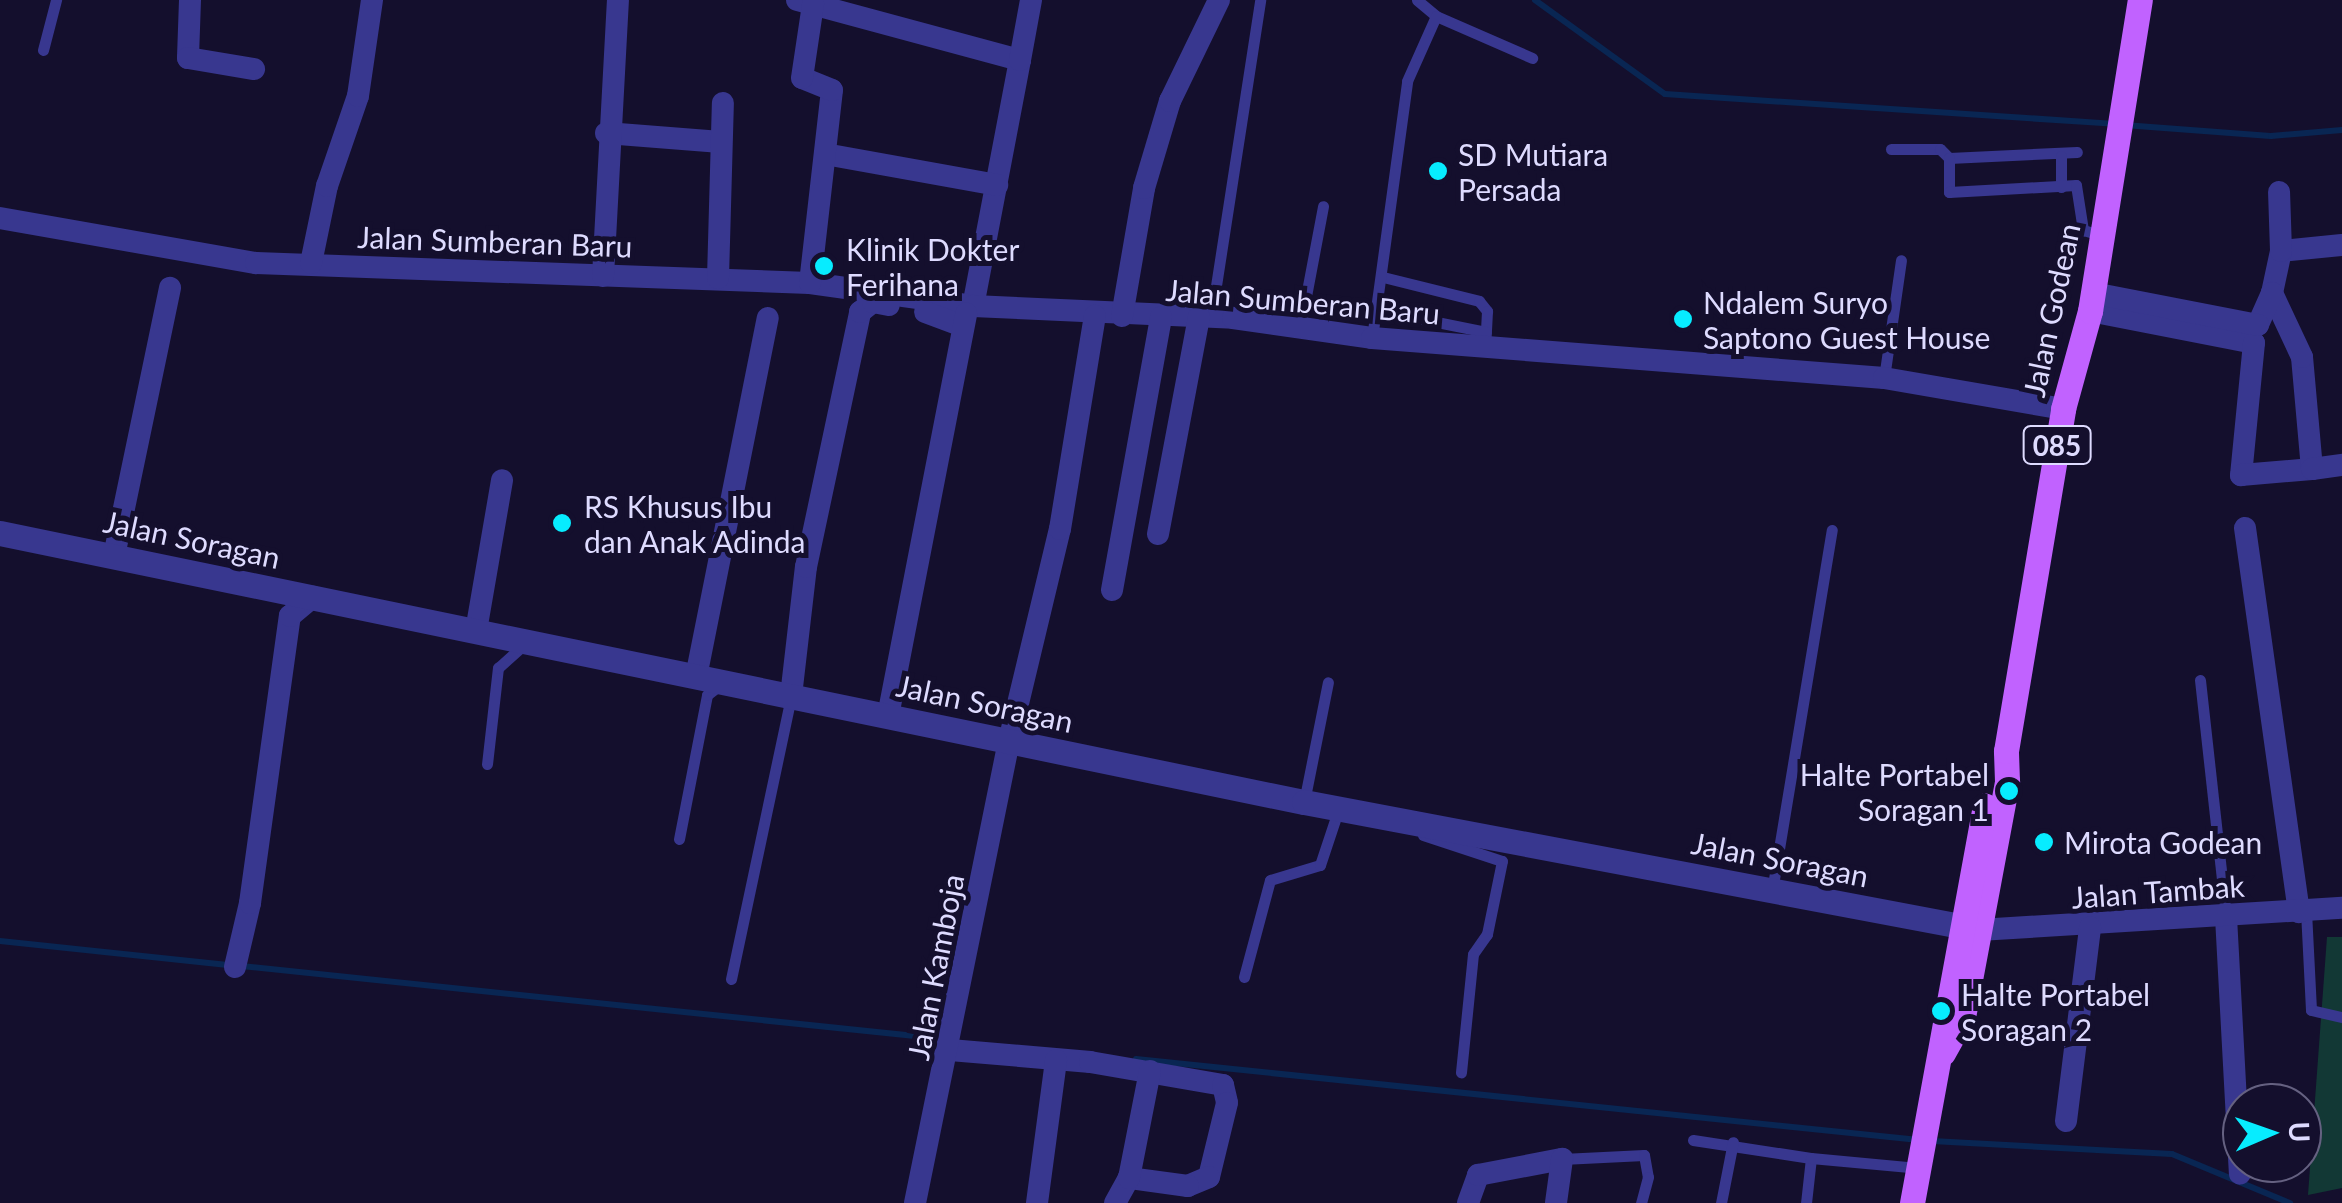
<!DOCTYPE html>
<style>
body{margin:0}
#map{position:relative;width:2342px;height:1203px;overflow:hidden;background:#140f2d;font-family:Lato,sans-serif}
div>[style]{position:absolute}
.green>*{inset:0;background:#123835}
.stream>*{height:6px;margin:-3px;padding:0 3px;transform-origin:3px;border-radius:3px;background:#092653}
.service>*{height:11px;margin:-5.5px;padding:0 5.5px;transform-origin:5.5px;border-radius:5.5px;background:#38378f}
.minor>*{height:22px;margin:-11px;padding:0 11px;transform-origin:11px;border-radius:11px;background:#38378f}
.tertiary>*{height:25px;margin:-12.5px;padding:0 12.5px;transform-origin:12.5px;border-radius:12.5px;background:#38378f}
.primary>*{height:25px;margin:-12.5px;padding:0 12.5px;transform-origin:12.5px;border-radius:12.5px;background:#c162ff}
.dots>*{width:28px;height:28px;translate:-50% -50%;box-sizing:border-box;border:5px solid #140f2d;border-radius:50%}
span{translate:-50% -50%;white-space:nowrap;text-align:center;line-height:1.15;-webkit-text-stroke:10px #140f2d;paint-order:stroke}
.shield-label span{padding:2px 8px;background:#140f2d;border:2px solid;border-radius:8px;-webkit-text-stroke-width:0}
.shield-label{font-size:28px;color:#dedbff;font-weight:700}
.poi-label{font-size:30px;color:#dedbff}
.left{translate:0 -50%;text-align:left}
.right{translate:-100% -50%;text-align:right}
.street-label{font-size:30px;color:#dedbff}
.north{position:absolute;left:2222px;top:1083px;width:100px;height:100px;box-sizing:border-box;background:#140f2d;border:2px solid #656181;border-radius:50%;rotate:88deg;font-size:28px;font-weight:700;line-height:40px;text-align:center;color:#dedbff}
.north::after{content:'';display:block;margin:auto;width:35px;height:45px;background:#07ecff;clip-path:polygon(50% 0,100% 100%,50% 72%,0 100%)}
</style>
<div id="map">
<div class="green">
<div style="clip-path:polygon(2327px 937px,2342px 937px,2342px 1188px,2308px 1195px)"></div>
</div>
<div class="stream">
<div style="left:1535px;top:0;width:160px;rotate:35.9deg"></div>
<div style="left:1665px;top:94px;width:447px;rotate:3.8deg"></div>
<div style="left:2124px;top:125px;width:147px;rotate:4.3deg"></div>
<div style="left:2271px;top:136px;width:71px;rotate:-4.8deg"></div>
<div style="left:0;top:941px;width:229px;rotate:6deg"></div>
<div style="left:241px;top:966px;width:707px;rotate:5.93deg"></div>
<div style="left:1136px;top:1059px;width:787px;rotate:5.91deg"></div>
<div style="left:1932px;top:1141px;width:240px;rotate:3.1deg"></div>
<div style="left:2172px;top:1154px;width:128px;rotate:22.6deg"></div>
</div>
<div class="service">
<div style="left:1417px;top:0;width:25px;rotate:40deg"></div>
<div style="left:1436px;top:16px;width:105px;rotate:23.6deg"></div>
<div style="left:43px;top:50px;width:52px;rotate:-75.4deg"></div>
<div style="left:1891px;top:149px;width:49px"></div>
<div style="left:1940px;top:149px;width:13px;rotate:45deg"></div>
<div style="left:1949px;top:158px;width:128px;rotate:-2.7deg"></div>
<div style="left:2061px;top:156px;width:31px;rotate:90deg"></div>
<div style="left:1949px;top:158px;width:34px;rotate:90deg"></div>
<div style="left:1949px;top:192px;width:127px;rotate:-3.2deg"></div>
<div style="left:2076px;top:185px;width:46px;rotate:81.2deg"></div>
<div style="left:2083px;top:230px;width:19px;rotate:16deg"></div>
<div style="left:1383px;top:277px;width:99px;rotate:14deg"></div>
<div style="left:1479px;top:301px;width:13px;rotate:51deg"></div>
<div style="left:1487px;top:311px;width:35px;rotate:93deg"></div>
<div style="left:1377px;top:310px;width:111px;rotate:11.4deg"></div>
<div style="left:1211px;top:318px;width:322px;rotate:-81.2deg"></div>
<div style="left:1300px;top:328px;width:124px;rotate:-79.3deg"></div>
<div style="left:1372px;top:338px;width:259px;rotate:-82.2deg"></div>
<div style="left:1407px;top:81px;width:71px;rotate:-66deg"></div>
<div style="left:1884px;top:378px;width:119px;rotate:-81.8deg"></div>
<div style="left:2200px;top:680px;width:238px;rotate:83.7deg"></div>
<div style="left:487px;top:764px;width:97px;rotate:-83.5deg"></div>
<div style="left:498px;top:668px;width:39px;rotate:-42deg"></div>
<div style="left:1304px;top:802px;width:122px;rotate:-78.7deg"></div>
<div style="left:1423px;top:835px;width:83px;rotate:18.2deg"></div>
<div style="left:1502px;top:861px;width:75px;rotate:101.6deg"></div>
<div style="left:1487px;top:934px;width:24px;rotate:125deg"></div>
<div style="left:1473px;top:954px;width:119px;rotate:95.8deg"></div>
<div style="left:679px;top:839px;width:147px;rotate:-79deg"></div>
<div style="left:707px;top:695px;width:16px;rotate:-38deg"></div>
<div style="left:1772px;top:891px;width:366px;rotate:-80.6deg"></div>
<div style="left:2306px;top:911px;width:99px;rotate:87.1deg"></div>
<div style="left:2311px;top:1010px;width:32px;rotate:13deg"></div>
<div style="left:1244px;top:977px;width:100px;rotate:-75deg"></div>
<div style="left:1270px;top:880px;width:52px;rotate:-16.7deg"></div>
<div style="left:1320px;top:865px;width:60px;rotate:-71.6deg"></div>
<div style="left:731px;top:979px;width:289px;rotate:-78deg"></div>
<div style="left:1693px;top:1140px;width:119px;rotate:8.7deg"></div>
<div style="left:1562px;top:1159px;width:82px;rotate:-2.8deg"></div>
<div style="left:1644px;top:1155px;width:22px;rotate:80deg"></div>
<div style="left:1648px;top:1177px;width:27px;rotate:105deg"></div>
<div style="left:1721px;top:1203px;width:62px;rotate:-78.9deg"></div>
<div style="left:1806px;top:1203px;width:45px;rotate:-83.7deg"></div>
<div style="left:1811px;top:1158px;width:107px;rotate:5.3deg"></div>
</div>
<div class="minor">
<div style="left:190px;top:0;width:58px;rotate:92deg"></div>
<div style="left:188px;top:58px;width:67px;rotate:9.5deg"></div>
<div style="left:797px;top:0;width:231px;rotate:15.1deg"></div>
<div style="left:1020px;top:60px;width:250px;rotate:100.8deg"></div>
<div style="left:1020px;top:60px;width:61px;rotate:-79.6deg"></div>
<div style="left:606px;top:133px;width:115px;rotate:4.5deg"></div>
<div style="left:825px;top:154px;width:175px;rotate:10.2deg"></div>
<div style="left:0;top:218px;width:260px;rotate:10deg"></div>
<div style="left:256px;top:263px;width:554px;rotate:2.07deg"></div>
<div style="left:810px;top:283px;width:165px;rotate:8deg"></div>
<div style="left:973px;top:306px;width:260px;rotate:2.6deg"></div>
<div style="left:1233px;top:318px;width:140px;rotate:8.2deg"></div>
<div style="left:1372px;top:338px;width:514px;rotate:4.47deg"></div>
<div style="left:1884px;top:378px;width:182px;rotate:9.8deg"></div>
<div style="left:2281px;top:251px;width:61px;rotate:-5.6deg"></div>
<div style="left:311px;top:263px;width:79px;rotate:-78.3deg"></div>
<div style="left:327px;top:186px;width:95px;rotate:-71deg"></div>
<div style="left:358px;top:96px;width:97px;rotate:-81.7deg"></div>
<div style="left:603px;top:276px;width:276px;rotate:-86.9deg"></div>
<div style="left:718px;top:278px;width:175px;rotate:-88.4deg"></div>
<div style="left:810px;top:283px;width:194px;rotate:-83.5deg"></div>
<div style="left:832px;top:90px;width:32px;rotate:-158deg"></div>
<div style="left:802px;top:78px;width:75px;rotate:-81.5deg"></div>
<div style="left:2272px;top:293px;width:43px;rotate:-77.9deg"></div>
<div style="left:2281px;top:251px;width:59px;rotate:-91.9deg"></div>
<div style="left:2090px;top:311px;width:167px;rotate:11deg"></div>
<div style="left:2254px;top:343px;width:133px;rotate:95.6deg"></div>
<div style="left:2241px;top:475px;width:71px;rotate:-4.8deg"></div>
<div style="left:2312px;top:469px;width:112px;rotate:-95.1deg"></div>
<div style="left:2302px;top:357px;width:71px;rotate:-115.1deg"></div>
<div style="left:2272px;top:293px;width:35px;rotate:114deg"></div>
<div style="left:2258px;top:325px;width:168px;rotate:-169deg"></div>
<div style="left:925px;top:312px;width:40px;rotate:20.2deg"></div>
<div style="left:1122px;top:316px;width:130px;rotate:-80.2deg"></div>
<div style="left:1144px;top:188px;width:91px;rotate:-73.4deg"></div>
<div style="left:1170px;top:101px;width:112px;rotate:-64.1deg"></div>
<div style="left:2312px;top:469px;width:30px;rotate:-8deg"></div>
<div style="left:2245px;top:528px;width:388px;rotate:82deg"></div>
<div style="left:1158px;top:534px;width:221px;rotate:-79.3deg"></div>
<div style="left:114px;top:556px;width:274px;rotate:-78.2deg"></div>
<div style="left:1112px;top:590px;width:277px;rotate:-79.8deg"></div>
<div style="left:476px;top:631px;width:153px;rotate:-80.2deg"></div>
<div style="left:696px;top:677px;width:366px;rotate:-78.7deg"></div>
<div style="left:791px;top:696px;width:130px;rotate:-83.4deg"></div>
<div style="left:806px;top:567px;width:261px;rotate:-78deg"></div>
<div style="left:860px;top:312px;width:16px;rotate:-38deg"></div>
<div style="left:873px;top:302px;width:16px;rotate:11deg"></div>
<div style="left:888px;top:716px;width:410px;rotate:-79deg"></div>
<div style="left:2226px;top:917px;width:257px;rotate:86.9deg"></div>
<div style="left:1979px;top:930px;width:364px;rotate:-3.5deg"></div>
<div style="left:235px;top:967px;width:66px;rotate:-76.8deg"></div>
<div style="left:250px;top:903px;width:290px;rotate:-82.1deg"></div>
<div style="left:290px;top:616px;width:30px;rotate:-40deg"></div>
<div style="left:950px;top:1050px;width:141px;rotate:4.9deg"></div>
<div style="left:1090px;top:1062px;width:135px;rotate:9.8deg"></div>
<div style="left:1223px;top:1085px;width:18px;rotate:77deg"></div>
<div style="left:1227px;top:1103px;width:76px;rotate:103.7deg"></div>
<div style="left:1209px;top:1177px;width:23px;rotate:157deg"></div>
<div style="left:1188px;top:1186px;width:60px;rotate:-172.3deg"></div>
<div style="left:2066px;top:1121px;width:195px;rotate:-82.9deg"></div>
<div style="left:915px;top:1203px;width:471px;rotate:-78.5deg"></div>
<div style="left:1009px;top:741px;width:218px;rotate:-76.5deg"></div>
<div style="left:1060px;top:529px;width:216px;rotate:-80.7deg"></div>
<div style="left:1037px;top:1203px;width:144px;rotate:-82.4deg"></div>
<div style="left:1115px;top:1203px;width:29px;rotate:-61deg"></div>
<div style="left:1129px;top:1178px;width:109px;rotate:-78.9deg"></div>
<div style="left:1468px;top:1203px;width:30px;rotate:-70deg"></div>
<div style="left:1478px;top:1175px;width:86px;rotate:-10.8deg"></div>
<div style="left:1562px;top:1159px;width:44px;rotate:97.8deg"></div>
</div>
<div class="tertiary">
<div style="left:0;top:533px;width:1331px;rotate:11.66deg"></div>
<div style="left:1304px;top:802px;width:668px;rotate:10.7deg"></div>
</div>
<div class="primary">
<div style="left:1943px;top:1053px;width:41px;rotate:-60.9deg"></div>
<div style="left:1963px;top:1017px;width:240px;rotate:-79.4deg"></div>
<div style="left:2007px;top:781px;width:30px;rotate:-92deg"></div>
<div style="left:2006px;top:751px;width:347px;rotate:-80.5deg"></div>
<div style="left:2063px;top:409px;width:102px;rotate:-74.6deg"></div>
<div style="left:2090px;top:311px;width:315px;rotate:-80.9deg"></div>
<div style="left:1912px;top:1203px;width:404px;rotate:-79.6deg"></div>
</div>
<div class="dots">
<div style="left:1438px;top:171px;background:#07ecff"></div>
<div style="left:824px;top:266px;background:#07ecff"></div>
<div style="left:1683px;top:319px;background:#07ecff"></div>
<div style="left:562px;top:523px;background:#07ecff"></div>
<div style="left:2009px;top:791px;background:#07ecff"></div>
<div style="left:2044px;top:842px;background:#07ecff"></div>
<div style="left:1941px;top:1011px;background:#07ecff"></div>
</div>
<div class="shield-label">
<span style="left:2057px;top:445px">085</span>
</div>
<div class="poi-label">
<span class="left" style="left:1458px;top:171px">SD Mutiara<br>Persada</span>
<span class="left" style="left:846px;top:266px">Klinik Dokter<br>Ferihana</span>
<span class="left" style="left:1703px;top:319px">Ndalem Suryo<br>Saptono Guest House</span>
<span class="left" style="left:584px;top:523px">RS Khusus Ibu<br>dan Anak Adinda</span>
<span class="right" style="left:1989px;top:791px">Halte Portabel<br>Soragan 1</span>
<span class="left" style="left:2064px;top:842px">Mirota Godean</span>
<span class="left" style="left:1961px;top:1011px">Halte Portabel<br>Soragan 2</span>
</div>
<div class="street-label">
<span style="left:495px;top:241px;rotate:2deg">Jalan Sumberan Baru</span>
<span style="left:1303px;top:301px;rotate:5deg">Jalan Sumberan Baru</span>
<span style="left:2051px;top:310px;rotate:-78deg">Jalan Godean</span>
<span style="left:192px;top:539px;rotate:12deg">Jalan Soragan</span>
<span style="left:985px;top:703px;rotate:12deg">Jalan Soragan</span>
<span style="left:1780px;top:859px;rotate:11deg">Jalan Soragan</span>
<span style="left:2158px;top:891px;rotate:-4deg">Jalan Tambak</span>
<span style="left:935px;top:967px;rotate:-79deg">Jalan Kamboja</span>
</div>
<div class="north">U</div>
</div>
